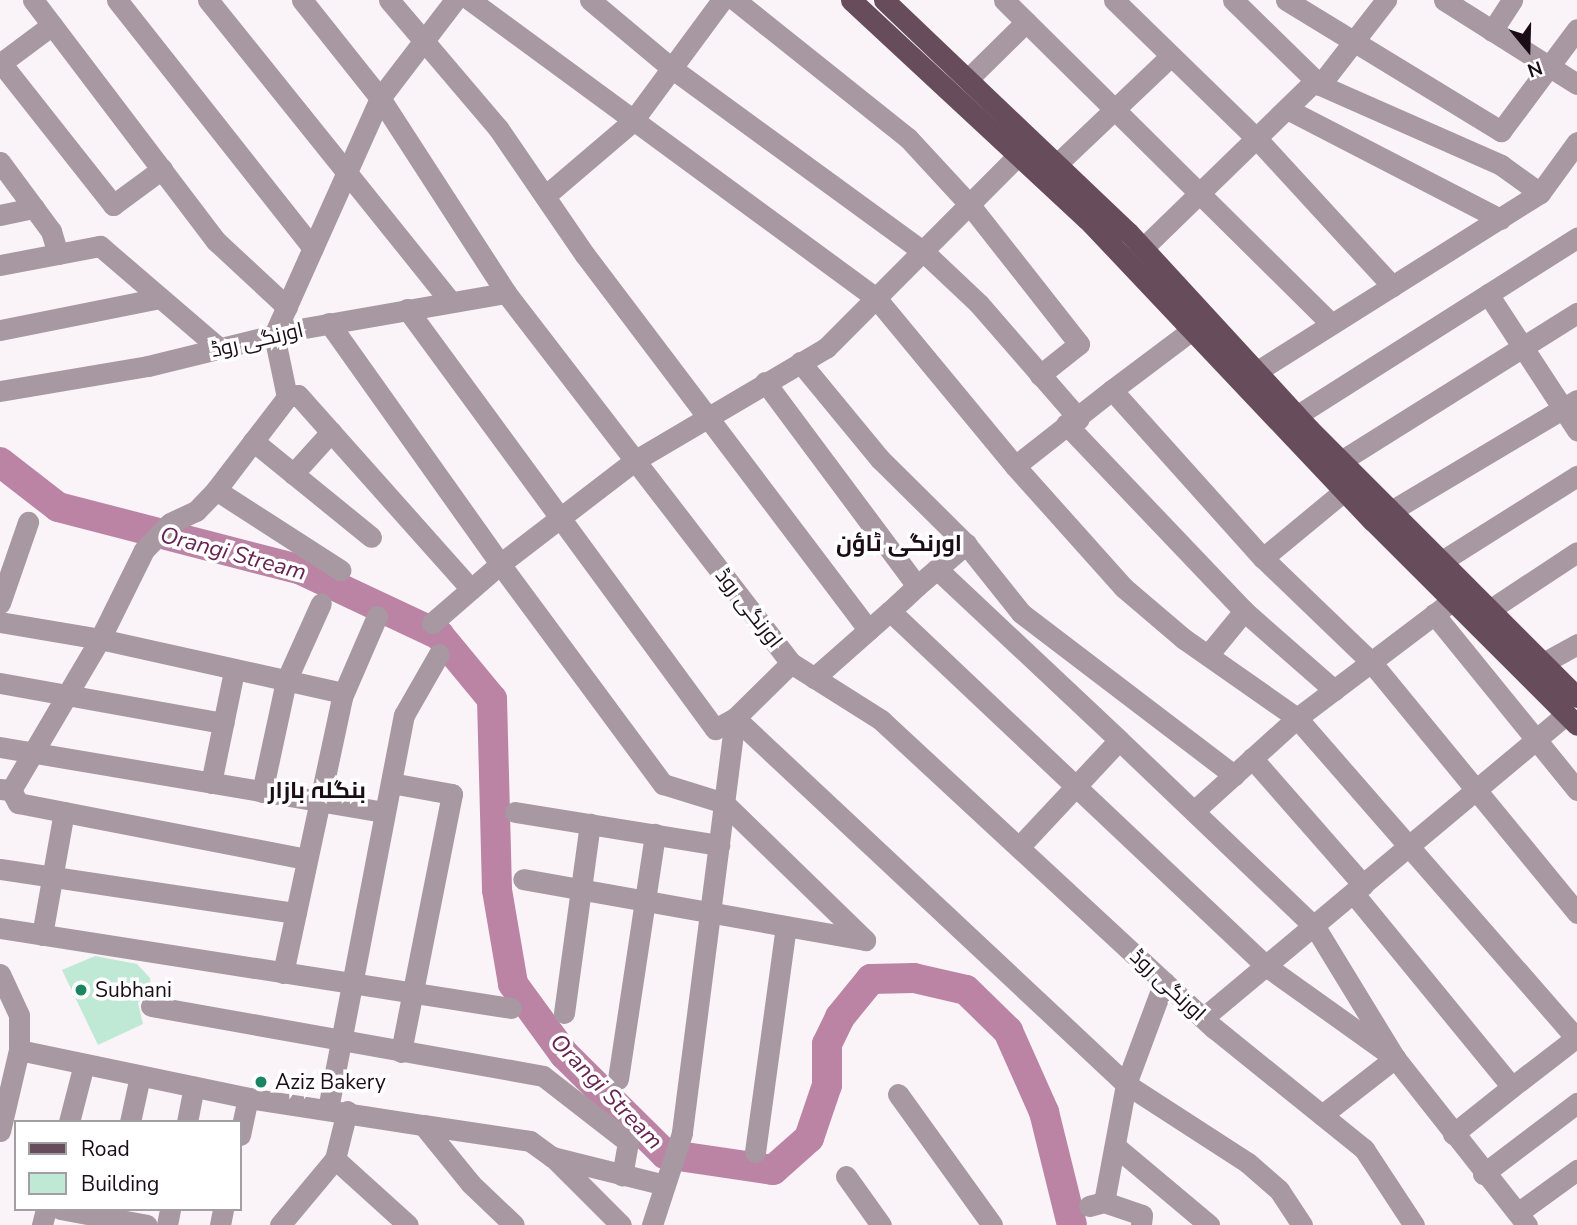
<!DOCTYPE html>
<meta charset="utf-8">
<style>
body{margin:0}
#map{position:relative;width:1577px;height:1225px;overflow:hidden;background:#faf3f7;font-family:"Nunito Sans",Cairo,sans-serif}
div>[style]{position:absolute}
.river>*{height:30px;margin:-15px;padding:0 15px;transform-origin:15px;border-radius:15px;background:#bb84a5}
.building>*{inset:0;background:#c0e9d5}
.minor>*{height:21px;margin:-10.5px;padding:0 10.5px;transform-origin:10.5px;border-radius:10.5px;background:#a898a1}
.major>*{height:21px;margin:-10.5px;padding:0 10.5px;transform-origin:10.5px;border-radius:10.5px;background:#674d5c}
.dots>*{width:19px;height:19px;translate:-50% -50%;box-sizing:border-box;border:4px solid #fff;border-radius:50%}
span{translate:-50% -50%;white-space:nowrap;text-align:center;line-height:1.15;-webkit-text-stroke:7px #fff;paint-order:stroke}
.street-label{font-size:21px;color:#1a0d15}
.poi-label{font-size:21px;color:#1a0d15}
.left{translate:0 -50%;text-align:left}
.neighbourhood-label{font-size:23px;color:#1a0d15;font-weight:700}
.water-label{font-size:23px;color:#672451;font-style:italic}
.legend{position:absolute;left:14px;top:1120px;width:228px;height:91px;box-sizing:border-box;background:#fff;border:2px solid #a39ea1;margin:0;padding:9px 12px;list-style:none;font-size:21px;color:#1a0d15}
.legend li{display:flex;align-items:center;gap:14px;height:35px}
.legend b{width:35px;border:2px solid #a39ea1}
.north{position:absolute;left:1493px;top:14px;width:70px;height:70px;-webkit-text-stroke:5px #fff;paint-order:stroke;rotate:161deg;font-size:19px;font-weight:700;line-height:28px;text-align:center;color:#1a0d15}
.north::after{content:'';display:block;margin:auto;width:24px;height:32px;background:#1a0d15;clip-path:polygon(50% 0,100% 100%,50% 72%,0 100%)}
</style>
<div id="map">
<div class="river">
<div style="left:0;top:462px;width:73px;rotate:37.8deg"></div>
<div style="left:58px;top:507px;width:251px;rotate:14.5deg"></div>
<div style="left:301px;top:570px;width:153px;rotate:25.2deg"></div>
<div style="left:439px;top:635px;width:83px;rotate:50.4deg"></div>
<div style="left:492px;top:699px;width:191px;rotate:88.5deg"></div>
<div style="left:497px;top:890px;width:95px;rotate:80.3deg"></div>
<div style="left:513px;top:984px;width:87px;rotate:53.9deg"></div>
<div style="left:564px;top:1054px;width:142px;rotate:44.7deg"></div>
<div style="left:665px;top:1154px;width:109px;rotate:8.4deg"></div>
<div style="left:773px;top:1170px;width:48px;rotate:-41.6deg"></div>
<div style="left:809px;top:1138px;width:56px;rotate:-71.2deg"></div>
<div style="left:827px;top:1085px;width:41px;rotate:-90deg"></div>
<div style="left:827px;top:1044px;width:30px;rotate:-64deg"></div>
<div style="left:840px;top:1017px;width:49px;rotate:-50.8deg"></div>
<div style="left:871px;top:979px;width:43px;rotate:-1.3deg"></div>
<div style="left:914px;top:978px;width:53px;rotate:13deg"></div>
<div style="left:966px;top:990px;width:59px;rotate:44.3deg"></div>
<div style="left:1008px;top:1031px;width:89px;rotate:66deg"></div>
<div style="left:1044px;top:1112px;width:116px;rotate:76.1deg"></div>
</div>
<div class="building">
<div style="clip-path:polygon(95px 956px,137px 964px,150px 978px,151px 989px,138px 1003px,143px 1024px,98px 1045px,62px 970px)"></div>
</div>
<div class="minor">
<div style="left:33px;top:0;width:303px;rotate:52.8deg"></div>
<div style="left:216px;top:241px;width:97px;rotate:42.9deg"></div>
<div style="left:117px;top:0;width:316px;rotate:51.7deg"></div>
<div style="left:208px;top:0;width:386px;rotate:51.2deg"></div>
<div style="left:302px;top:0;width:125px;rotate:51.5deg"></div>
<div style="left:380px;top:98px;width:232px;rotate:57.1deg"></div>
<div style="left:389px;top:0;width:168px;rotate:49.6deg"></div>
<div style="left:498px;top:128px;width:154px;rotate:55.6deg"></div>
<div style="left:585px;top:255px;width:470px;rotate:52.9deg"></div>
<div style="left:470px;top:0;width:504px;rotate:36.28deg"></div>
<div style="left:876px;top:298px;width:218px;rotate:50.4deg"></div>
<div style="left:590px;top:0;width:104px;rotate:39.9deg"></div>
<div style="left:670px;top:67px;width:314px;rotate:36.1deg"></div>
<div style="left:924px;top:252px;width:76px;rotate:43.4deg"></div>
<div style="left:979px;top:304px;width:152px;rotate:49deg"></div>
<div style="left:735px;top:0;width:221px;rotate:38.6deg"></div>
<div style="left:908px;top:138px;width:90px;rotate:47.3deg"></div>
<div style="left:969px;top:204px;width:178px;rotate:51.8deg"></div>
<div style="left:1079px;top:344px;width:50px;rotate:141.5deg"></div>
<div style="left:1004px;top:0;width:460px;rotate:44.7deg"></div>
<div style="left:1114px;top:0;width:199px;rotate:44.2deg"></div>
<div style="left:1257px;top:139px;width:200px;rotate:47.4deg"></div>
<div style="left:1233px;top:0;width:122px;rotate:44.3deg"></div>
<div style="left:1320px;top:85px;width:198px;rotate:23.8deg"></div>
<div style="left:1501px;top:165px;width:48px;rotate:35.7deg"></div>
<div style="left:1540px;top:193px;width:336px;rotate:147.8deg"></div>
<div style="left:1286px;top:0;width:252px;rotate:31.4deg"></div>
<div style="left:1501px;top:131px;width:127px;rotate:-53.3deg"></div>
<div style="left:1444px;top:0;width:157px;rotate:32.3deg"></div>
<div style="left:52px;top:25px;width:64px;rotate:143.3deg"></div>
<div style="left:1px;top:63px;width:181px;rotate:51.7deg"></div>
<div style="left:113px;top:205px;width:61px;rotate:-36.3deg"></div>
<div style="left:1492px;top:31px;width:37px;rotate:-57deg"></div>
<div style="left:969px;top:78px;width:80px;rotate:-44.5deg"></div>
<div style="left:1320px;top:85px;width:108px;rotate:-52.2deg"></div>
<div style="left:1287px;top:109px;width:240px;rotate:27.3deg"></div>
<div style="left:0;top:162px;width:86px;rotate:53.5deg"></div>
<div style="left:51px;top:231px;width:24px;rotate:73deg"></div>
<div style="left:1057px;top:164px;width:157px;rotate:-43.5deg"></div>
<div style="left:1540px;top:193px;width:63px;rotate:-54deg"></div>
<div style="left:545px;top:196px;width:114px;rotate:-40.4deg"></div>
<div style="left:632px;top:122px;width:152px;rotate:-53.6deg"></div>
<div style="left:0;top:215px;width:35px;rotate:-12deg"></div>
<div style="left:1143px;top:248px;width:241px;rotate:-44.2deg"></div>
<div style="left:0;top:265px;width:102px;rotate:-10.8deg"></div>
<div style="left:100px;top:246px;width:157px;rotate:40.6deg"></div>
<div style="left:1488px;top:294px;width:163px;rotate:56.8deg"></div>
<div style="left:407px;top:309px;width:521px;rotate:53.75deg"></div>
<div style="left:715px;top:729px;width:23px;rotate:-29deg"></div>
<div style="left:735px;top:718px;width:418px;rotate:97.3deg"></div>
<div style="left:682px;top:1133px;width:97px;rotate:108.1deg"></div>
<div style="left:329px;top:323px;width:296px;rotate:54.6deg"></div>
<div style="left:500px;top:564px;width:169px;rotate:-37.5deg"></div>
<div style="left:634px;top:461px;width:223px;rotate:-30.5deg"></div>
<div style="left:826px;top:348px;width:272px;rotate:-45.1deg"></div>
<div style="left:0;top:330px;width:163px;rotate:-11.3deg"></div>
<div style="left:800px;top:362px;width:126px;rotate:50.5deg"></div>
<div style="left:880px;top:459px;width:121px;rotate:44.7deg"></div>
<div style="left:765px;top:382px;width:254px;rotate:53.3deg"></div>
<div style="left:917px;top:586px;width:37px;rotate:137deg"></div>
<div style="left:1112px;top:390px;width:100px;rotate:-36.9deg"></div>
<div style="left:0;top:391px;width:150px;rotate:-9.6deg"></div>
<div style="left:148px;top:366px;width:155px;rotate:-13.8deg"></div>
<div style="left:299px;top:329px;width:210px;rotate:-9.9deg"></div>
<div style="left:506px;top:293px;width:467px;rotate:52.4deg"></div>
<div style="left:791px;top:663px;width:107px;rotate:32.3deg"></div>
<div style="left:881px;top:720px;width:454px;rotate:42.8deg"></div>
<div style="left:1214px;top:1028px;width:193px;rotate:38.9deg"></div>
<div style="left:1364px;top:1149px;width:91px;rotate:56.7deg"></div>
<div style="left:287px;top:397px;width:11px;rotate:-10deg"></div>
<div style="left:298px;top:395px;width:260px;rotate:48.3deg"></div>
<div style="left:1296px;top:416px;width:333px;rotate:-32.4deg"></div>
<div style="left:1066px;top:424px;width:258px;rotate:46.4deg"></div>
<div style="left:1244px;top:611px;width:120px;rotate:41.3deg"></div>
<div style="left:253px;top:441px;width:152px;rotate:39.1deg"></div>
<div style="left:1341px;top:461px;width:279px;rotate:-32.1deg"></div>
<div style="left:293px;top:474px;width:57px;rotate:-47.9deg"></div>
<div style="left:216px;top:490px;width:148px;rotate:32.8deg"></div>
<div style="left:1391px;top:511px;width:217px;rotate:-30.8deg"></div>
<div style="left:1263px;top:558px;width:105px;rotate:-39.6deg"></div>
<div style="left:1442px;top:561px;width:160px;rotate:-32.2deg"></div>
<div style="left:937px;top:569px;width:250px;rotate:43.2deg"></div>
<div style="left:917px;top:586px;width:65px;rotate:-40.6deg"></div>
<div style="left:966px;top:544px;width:88px;rotate:51.4deg"></div>
<div style="left:1021px;top:613px;width:268px;rotate:37.3deg"></div>
<div style="left:0;top:603px;width:86px;rotate:-70.9deg"></div>
<div style="left:1491px;top:609px;width:103px;rotate:-33.5deg"></div>
<div style="left:1434px;top:614px;width:227px;rotate:50.9deg"></div>
<div style="left:0;top:622px;width:101px;rotate:9.6deg"></div>
<div style="left:100px;top:639px;width:249px;rotate:12.5deg"></div>
<div style="left:432px;top:623px;width:90px;rotate:-40.9deg"></div>
<div style="left:500px;top:564px;width:274px;rotate:53.5deg"></div>
<div style="left:663px;top:784px;width:64px;rotate:17.3deg"></div>
<div style="left:724px;top:803px;width:197px;rotate:44.2deg"></div>
<div style="left:865px;top:940px;width:347px;rotate:-169.9deg"></div>
<div style="left:1208px;top:655px;width:57px;rotate:-50.7deg"></div>
<div style="left:1545px;top:662px;width:37px;rotate:-29deg"></div>
<div style="left:791px;top:663px;width:78px;rotate:135.5deg"></div>
<div style="left:735px;top:718px;width:536px;rotate:43.11deg"></div>
<div style="left:1126px;top:1084px;width:145px;rotate:32.9deg"></div>
<div style="left:1248px;top:1163px;width:41px;rotate:41.1deg"></div>
<div style="left:1279px;top:1190px;width:42px;rotate:56.7deg"></div>
<div style="left:814px;top:678px;width:101px;rotate:-41.4deg"></div>
<div style="left:890px;top:611px;width:517px;rotate:43.35deg"></div>
<div style="left:1266px;top:966px;width:150px;rotate:35.5deg"></div>
<div style="left:0;top:683px;width:227px;rotate:10.2deg"></div>
<div style="left:0;top:747px;width:390px;rotate:9.6deg"></div>
<div style="left:1252px;top:758px;width:169px;rotate:48.8deg"></div>
<div style="left:211px;top:783px;width:114px;rotate:-78.4deg"></div>
<div style="left:391px;top:783px;width:62px;rotate:10.2deg"></div>
<div style="left:452px;top:794px;width:263px;rotate:101.2deg"></div>
<div style="left:0;top:789px;width:11px;rotate:5deg"></div>
<div style="left:11px;top:790px;width:175px;rotate:-59.5deg"></div>
<div style="left:100px;top:639px;width:99px;rotate:-63.7deg"></div>
<div style="left:144px;top:550px;width:37px;rotate:-46deg"></div>
<div style="left:170px;top:523px;width:29px;rotate:-25deg"></div>
<div style="left:196px;top:511px;width:29px;rotate:-46deg"></div>
<div style="left:216px;top:490px;width:117px;rotate:-52.6deg"></div>
<div style="left:287px;top:397px;width:63px;rotate:-101.8deg"></div>
<div style="left:274px;top:335px;width:260px;rotate:-65.9deg"></div>
<div style="left:380px;top:98px;width:123px;rotate:-52.6deg"></div>
<div style="left:11px;top:790px;width:15px;rotate:62deg"></div>
<div style="left:18px;top:803px;width:294px;rotate:11deg"></div>
<div style="left:262px;top:792px;width:114px;rotate:-77.8deg"></div>
<div style="left:286px;top:681px;width:85px;rotate:-65.8deg"></div>
<div style="left:1194px;top:811px;width:139px;rotate:-42.1deg"></div>
<div style="left:1297px;top:718px;width:196px;rotate:-37.1deg"></div>
<div style="left:515px;top:812px;width:207px;rotate:9.2deg"></div>
<div style="left:1019px;top:847px;width:146px;rotate:-46.9deg"></div>
<div style="left:1119px;top:740px;width:271px;rotate:43.7deg"></div>
<div style="left:1315px;top:927px;width:153px;rotate:58.6deg"></div>
<div style="left:1395px;top:1058px;width:213px;rotate:51.7deg"></div>
<div style="left:0;top:869px;width:299px;rotate:8.5deg"></div>
<div style="left:1354px;top:894px;width:249px;rotate:50.7deg"></div>
<div style="left:1512px;top:1087px;width:82px;rotate:-37.6deg"></div>
<div style="left:0;top:928px;width:517px;rotate:8.9deg"></div>
<div style="left:42px;top:935px;width:125px;rotate:-79.9deg"></div>
<div style="left:283px;top:973px;width:282px;rotate:-77.9deg"></div>
<div style="left:342px;top:697px;width:88px;rotate:-66.6deg"></div>
<div style="left:0;top:974px;width:45px;rotate:65.1deg"></div>
<div style="left:19px;top:1015px;width:35px;rotate:90deg"></div>
<div style="left:151px;top:1006px;width:398px;rotate:10.1deg"></div>
<div style="left:543px;top:1076px;width:108px;rotate:37.8deg"></div>
<div style="left:628px;top:1142px;width:34px;rotate:100deg"></div>
<div style="left:564px;top:1013px;width:191px;rotate:-82.2deg"></div>
<div style="left:1203px;top:1018px;width:473px;rotate:-39.9deg"></div>
<div style="left:1576px;top:1038px;width:425px;rotate:-131.1deg"></div>
<div style="left:1297px;top:718px;width:138px;rotate:-145deg"></div>
<div style="left:1184px;top:639px;width:79px;rotate:-139.6deg"></div>
<div style="left:1124px;top:588px;width:164px;rotate:-131.8deg"></div>
<div style="left:1015px;top:466px;width:123px;rotate:-38.1deg"></div>
<div style="left:1112px;top:390px;width:226px;rotate:48.1deg"></div>
<div style="left:1263px;top:558px;width:150px;rotate:43.9deg"></div>
<div style="left:1371px;top:662px;width:325px;rotate:50.6deg"></div>
<div style="left:618px;top:1079px;width:248px;rotate:-81.4deg"></div>
<div style="left:898px;top:1094px;width:161px;rotate:54.3deg"></div>
<div style="left:328px;top:1109px;width:401px;rotate:-79.1deg"></div>
<div style="left:404px;top:715px;width:70px;rotate:-60.2deg"></div>
<div style="left:347px;top:1111px;width:49px;rotate:104deg"></div>
<div style="left:335px;top:1159px;width:98px;rotate:42.1deg"></div>
<div style="left:1322px;top:1115px;width:93px;rotate:-38deg"></div>
<div style="left:69px;top:1122px;width:60px;rotate:-75.5deg"></div>
<div style="left:130px;top:1122px;width:47px;rotate:-77.7deg"></div>
<div style="left:187px;top:1122px;width:36px;rotate:-79deg"></div>
<div style="left:423px;top:1125px;width:108px;rotate:8.5deg"></div>
<div style="left:530px;top:1141px;width:27px;rotate:36deg"></div>
<div style="left:552px;top:1157px;width:116px;rotate:13.9deg"></div>
<div style="left:0;top:1131px;width:83px;rotate:-76.8deg"></div>
<div style="left:19px;top:1050px;width:234px;rotate:11.8deg"></div>
<div style="left:248px;top:1098px;width:177px;rotate:8.8deg"></div>
<div style="left:423px;top:1125px;width:76px;rotate:50.9deg"></div>
<div style="left:471px;top:1184px;width:59px;rotate:43.6deg"></div>
<div style="left:1453px;top:1134px;width:75px;rotate:-38.5deg"></div>
<div style="left:240px;top:1135px;width:38px;rotate:-78deg"></div>
<div style="left:1115px;top:1146px;width:123px;rotate:40deg"></div>
<div style="left:755px;top:1152px;width:227px;rotate:-82.2deg"></div>
<div style="left:553px;top:1157px;width:96px;rotate:45deg"></div>
<div style="left:1483px;top:1174px;width:118px;rotate:-37.1deg"></div>
<div style="left:846px;top:1176px;width:60px;rotate:54.5deg"></div>
<div style="left:1104px;top:1202px;width:40px;rotate:18.9deg"></div>
<div style="left:1142px;top:1215px;width:10px;rotate:96deg"></div>
<div style="left:1089px;top:1206px;width:16px;rotate:-15deg"></div>
<div style="left:1104px;top:1202px;width:120px;rotate:-79.4deg"></div>
<div style="left:1126px;top:1084px;width:109px;rotate:-69.6deg"></div>
<div style="left:60px;top:1209px;width:88px;rotate:10.4deg"></div>
<div style="left:1519px;top:1212px;width:72px;rotate:-35.9deg"></div>
<div style="left:42px;top:1225px;width:16px;rotate:-76deg"></div>
<div style="left:167px;top:1225px;width:16px;rotate:-79deg"></div>
<div style="left:220px;top:1225px;width:16px;rotate:-79deg"></div>
<div style="left:280px;top:1225px;width:86px;rotate:-50.2deg"></div>
</div>
<div class="major">
<div style="left:851px;top:0;width:322px;rotate:42.9deg"></div>
<div style="left:1087px;top:219px;width:416px;rotate:46.6deg"></div>
<div style="left:1373px;top:521px;width:288px;rotate:45deg"></div>
<div style="left:884px;top:0;width:337px;rotate:43.6deg"></div>
<div style="left:1128px;top:232px;width:268px;rotate:47.4deg"></div>
<div style="left:1309px;top:429px;width:379px;rotate:45deg"></div>
</div>
<div class="dots">
<div style="left:81px;top:990px;background:#1a8561"></div>
<div style="left:261px;top:1082px;background:#1a8561"></div>
</div>
<div class="street-label">
<span style="left:257px;top:340px;rotate:-13deg">اورنگی روڈ</span>
<span style="left:749px;top:608px;rotate:52deg">اورنگی روڈ</span>
<span style="left:1168px;top:985px;rotate:43deg">اورنگی روڈ</span>
</div>
<div class="poi-label">
<span class="left" style="left:95px;top:990px">Subhani</span>
<span class="left" style="left:275px;top:1082px">Aziz Bakery</span>
</div>
<div class="neighbourhood-label">
<span style="left:899px;top:544px">اورنگی ٹاؤن</span>
<span style="left:317px;top:791px">بنگلہ بازار</span>
</div>
<div class="water-label">
<span style="left:233px;top:554px;rotate:15deg">Orangi Stream</span>
<span style="left:606px;top:1092px;rotate:46deg">Orangi Stream</span>
</div>
<ul class="legend">
<li><b style="height:9px;background:#674d5c"></b>Road</li>
<li><b style="height:19px;background:#c0e9d5"></b>Building</li>
</ul>
<div class="north">N</div>
</div>
